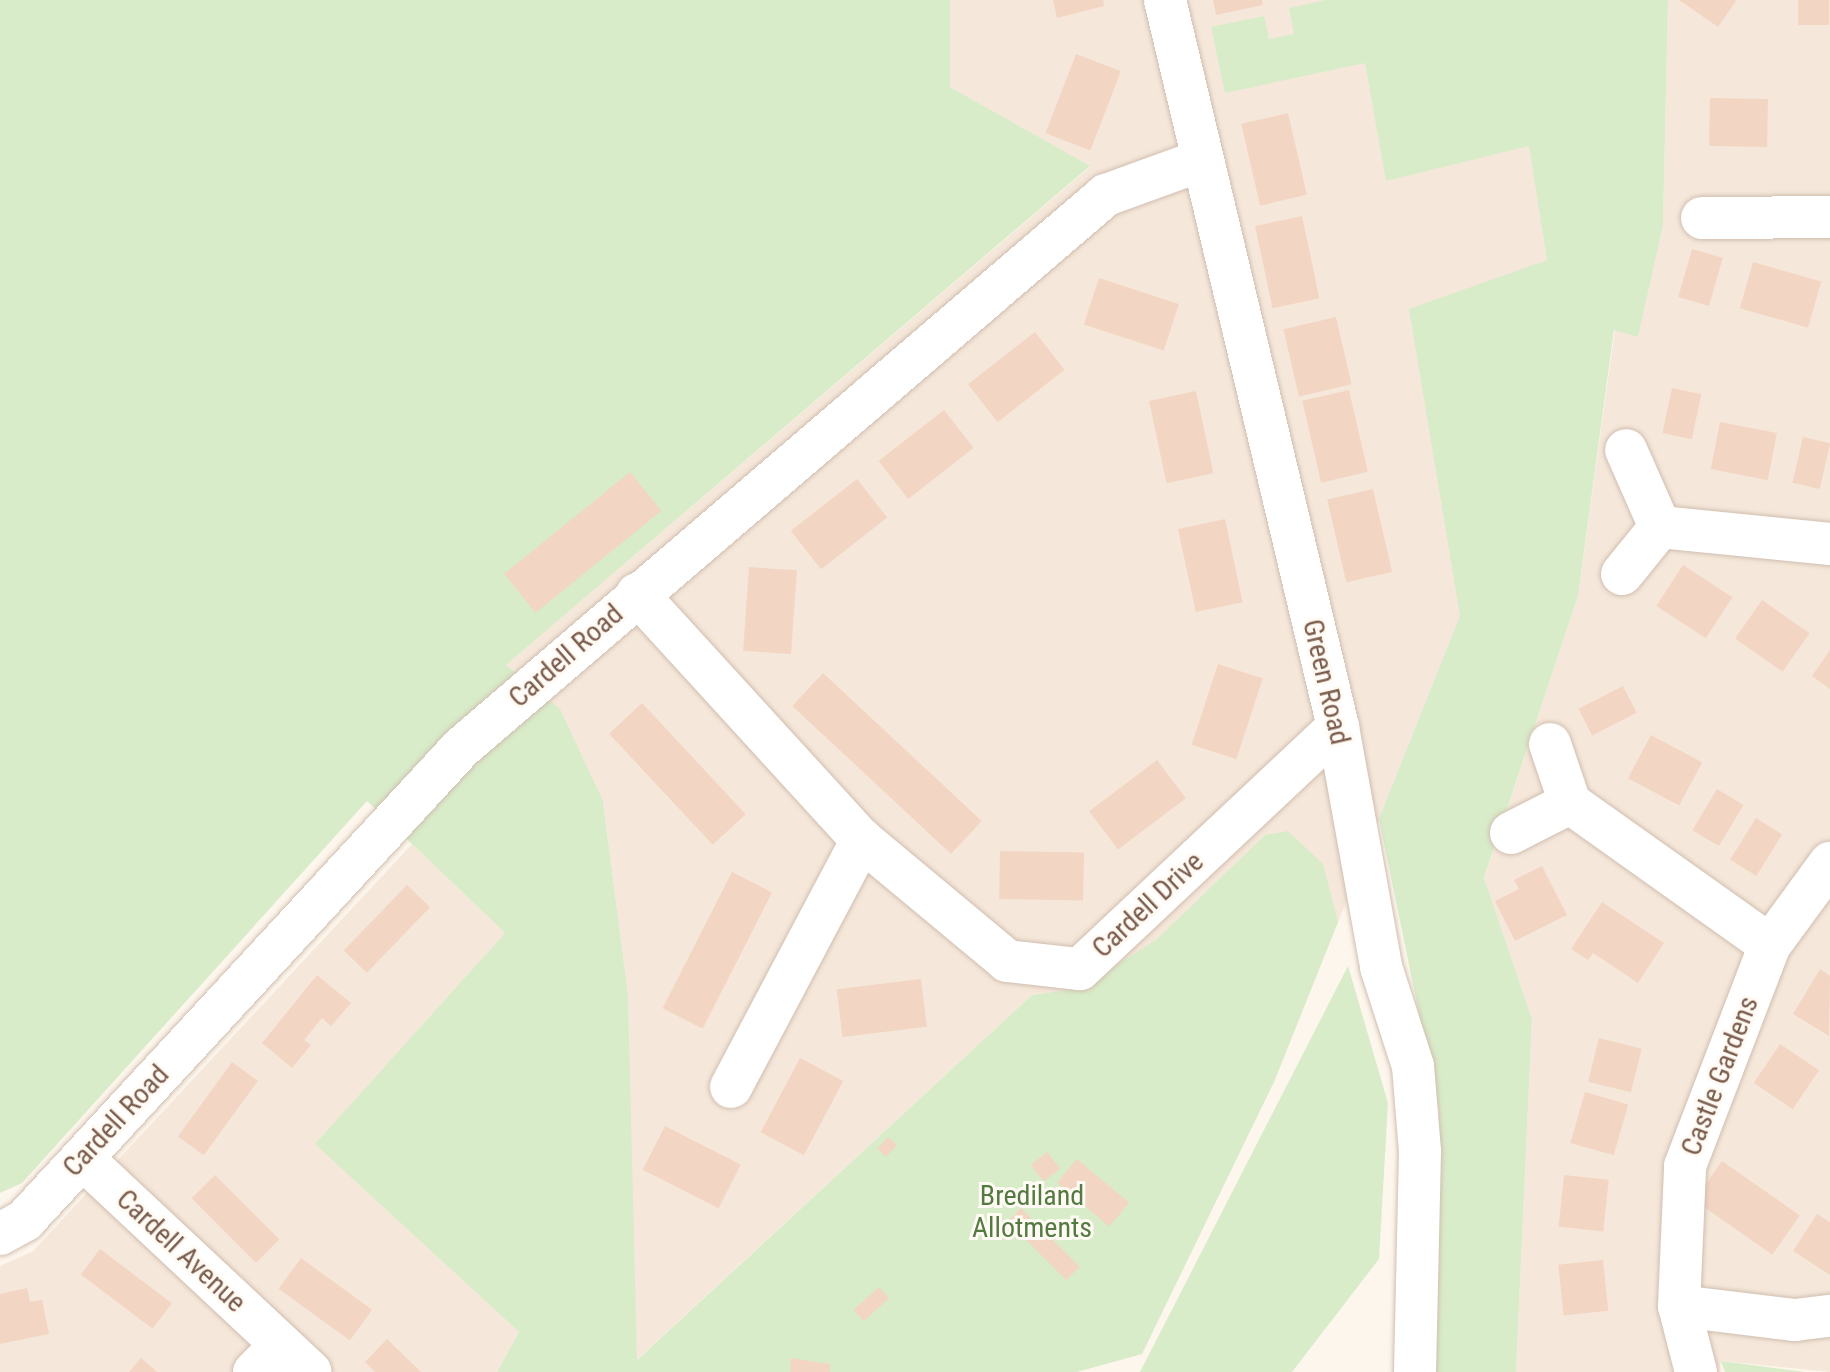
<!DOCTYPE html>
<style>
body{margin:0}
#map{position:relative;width:1830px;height:1372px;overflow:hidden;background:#fdf6ec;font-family:"Roboto Condensed",sans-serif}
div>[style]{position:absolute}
.residential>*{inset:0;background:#f5e8da}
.green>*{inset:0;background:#d8ecc9}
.building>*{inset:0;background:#f3d5c3;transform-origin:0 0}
.roads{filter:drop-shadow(0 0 2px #d1beb0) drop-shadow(0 0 2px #d1beb0)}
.minor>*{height:42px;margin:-21px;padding:0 21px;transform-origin:21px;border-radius:21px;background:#fff}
span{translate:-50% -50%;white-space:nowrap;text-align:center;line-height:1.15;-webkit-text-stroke:6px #fffaf3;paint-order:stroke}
.street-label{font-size:28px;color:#7a5c4d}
.park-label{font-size:28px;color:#537a41}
</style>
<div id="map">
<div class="residential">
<div style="clip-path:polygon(950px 0,1352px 0,1530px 146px,1547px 260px,1463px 610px,1274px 1082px,1081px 988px,1032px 995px,632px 1364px,628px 995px,603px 801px,506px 665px,1090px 167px,950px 87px)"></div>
<div style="clip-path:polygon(1668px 0,1830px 0,1830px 1372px,1721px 1361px,1719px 1372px,1516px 1372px,1532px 1019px,1484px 879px,1578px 596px,1615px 329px,1638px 336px,1663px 226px)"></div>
<div style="clip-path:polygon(412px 844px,505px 933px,316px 1144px,519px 1332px,497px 1372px,0 1372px,0 1266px,33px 1251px)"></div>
</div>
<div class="green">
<div style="clip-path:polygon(0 0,950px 0,950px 87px,1090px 166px,506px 665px,560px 709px,603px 801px,628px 995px,637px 1360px,1032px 995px,1081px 988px,1157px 939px,1265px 835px,1288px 831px,1323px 864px,1338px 922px,1274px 1082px,1142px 1354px,1077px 1372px,497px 1372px,519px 1332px,315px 1144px,505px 933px,367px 801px,22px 1183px,0 1193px)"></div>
<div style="clip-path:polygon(1326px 0,1668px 0,1663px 226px,1638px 337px,1614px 330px,1578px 596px,1484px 878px,1532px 1019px,1516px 1372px,1434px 1372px,1439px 1110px,1379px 819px,1460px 616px,1409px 309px,1547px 260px,1529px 146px,1386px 181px,1365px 63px,1225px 93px,1211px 27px,1264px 16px,1269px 39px,1294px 34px,1289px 8px)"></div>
<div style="clip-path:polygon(1348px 966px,1388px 1103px,1379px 1259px,1292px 1372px,1140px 1372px)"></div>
<div style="clip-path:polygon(1721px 1361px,1805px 1372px,1725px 1372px)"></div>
</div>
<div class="building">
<div style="clip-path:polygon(1053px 0,1103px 0,1104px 6px,1057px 18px)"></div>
<div style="clip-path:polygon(1213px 0,1262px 0,1263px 5px,1216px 15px)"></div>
<div style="clip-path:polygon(1679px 0,1735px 0,1736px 1px,1718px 27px)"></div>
<div style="left:1798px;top:0;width:31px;height:25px"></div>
<div style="left:1076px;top:54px;width:48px;height:85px;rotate:21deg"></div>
<div style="left:1710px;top:98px;width:58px;height:48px;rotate:1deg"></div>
<div style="left:1288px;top:113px;width:84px;height:48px;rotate:77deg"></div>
<div style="left:1302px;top:216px;width:84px;height:48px;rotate:78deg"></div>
<div style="left:1692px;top:249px;width:32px;height:50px;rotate:16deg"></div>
<div style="left:1753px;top:262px;width:71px;height:48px;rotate:16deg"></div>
<div style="left:1099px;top:278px;width:84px;height:49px;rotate:18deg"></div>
<div style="left:1336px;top:317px;width:69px;height:54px;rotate:77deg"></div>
<div style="left:1035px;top:332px;width:48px;height:85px;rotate:52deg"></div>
<div style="left:1672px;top:388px;width:30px;height:46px;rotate:12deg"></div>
<div style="left:1349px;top:390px;width:84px;height:48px;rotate:77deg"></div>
<div style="left:1196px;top:391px;width:84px;height:48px;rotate:78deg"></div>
<div style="left:944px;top:410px;width:48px;height:83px;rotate:52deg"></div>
<div style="left:1720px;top:422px;width:58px;height:48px;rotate:11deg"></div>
<div style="left:1803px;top:437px;width:28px;height:47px;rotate:13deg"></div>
<div style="left:630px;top:472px;width:50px;height:162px;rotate:51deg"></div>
<div style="left:857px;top:479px;width:49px;height:84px;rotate:52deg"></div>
<div style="left:1373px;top:489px;width:85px;height:47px;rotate:77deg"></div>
<div style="left:1225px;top:519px;width:85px;height:48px;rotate:78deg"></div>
<div style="left:1683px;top:565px;width:59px;height:49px;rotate:33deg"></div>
<div style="left:749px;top:567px;width:48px;height:84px;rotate:4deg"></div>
<div style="left:1762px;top:600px;width:58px;height:47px;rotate:35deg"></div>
<div style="clip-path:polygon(1830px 650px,1830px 689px,1812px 676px)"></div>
<div style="left:1218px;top:664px;width:47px;height:85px;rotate:18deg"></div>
<div style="left:823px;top:673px;width:217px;height:45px;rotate:43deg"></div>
<div style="left:1623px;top:686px;width:30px;height:50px;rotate:63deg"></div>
<div style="left:642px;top:703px;width:152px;height:45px;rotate:47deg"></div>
<div style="left:1651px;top:735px;width:58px;height:49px;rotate:28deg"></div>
<div style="left:1157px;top:760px;width:48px;height:85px;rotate:53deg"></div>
<div style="left:1717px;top:789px;width:31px;height:48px;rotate:31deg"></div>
<div style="left:1756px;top:818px;width:31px;height:49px;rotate:32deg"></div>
<div style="left:1000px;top:851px;width:84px;height:48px;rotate:1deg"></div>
<div style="clip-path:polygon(1542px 866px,1567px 915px,1515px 941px,1495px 901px,1519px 889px,1514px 880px)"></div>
<div style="left:732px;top:872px;width:45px;height:153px;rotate:27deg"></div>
<div style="left:407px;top:885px;width:32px;height:91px;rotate:44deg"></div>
<div style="clip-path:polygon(1602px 902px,1664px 943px,1638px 983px,1593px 953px,1588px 960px,1571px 949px)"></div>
<div style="clip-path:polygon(1820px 969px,1830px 976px,1829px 1036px,1793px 1014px)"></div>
<div style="clip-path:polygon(317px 975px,351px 1003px,331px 1026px,322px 1018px,304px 1040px,311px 1045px,292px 1068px,262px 1043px)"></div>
<div style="left:921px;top:979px;width:48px;height:85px;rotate:83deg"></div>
<div style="left:1599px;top:1038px;width:44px;height:45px;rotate:14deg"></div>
<div style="left:1780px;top:1044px;width:47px;height:47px;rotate:34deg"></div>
<div style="left:800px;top:1058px;width:49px;height:84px;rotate:28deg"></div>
<div style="left:232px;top:1062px;width:32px;height:92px;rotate:36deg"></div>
<div style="left:1585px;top:1092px;width:45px;height:53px;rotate:16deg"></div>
<div style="left:665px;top:1126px;width:85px;height:49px;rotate:27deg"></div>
<div style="left:888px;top:1137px;width:12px;height:16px;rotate:42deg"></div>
<div style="left:1047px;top:1152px;width:21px;height:21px;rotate:51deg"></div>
<div style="left:1077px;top:1159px;width:68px;height:31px;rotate:40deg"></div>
<div style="left:1722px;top:1161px;width:95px;height:48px;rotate:35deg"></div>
<div style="left:215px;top:1175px;width:91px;height:33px;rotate:45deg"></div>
<div style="left:1564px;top:1175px;width:45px;height:52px;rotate:6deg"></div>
<div style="left:1021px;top:1208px;width:83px;height:19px;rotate:45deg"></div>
<div style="clip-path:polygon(1817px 1214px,1830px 1222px,1830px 1275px,1793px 1251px)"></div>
<div style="left:100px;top:1249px;width:90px;height:32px;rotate:37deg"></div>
<div style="left:301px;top:1258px;width:88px;height:38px;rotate:36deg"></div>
<div style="left:1603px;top:1260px;width:51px;height:45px;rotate:84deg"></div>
<div style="left:879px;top:1287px;width:15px;height:34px;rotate:48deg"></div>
<div style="clip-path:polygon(27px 1288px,30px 1302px,42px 1300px,49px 1334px,0 1344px,0 1294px)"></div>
<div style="clip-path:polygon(387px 1339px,421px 1372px,375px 1372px,365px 1362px)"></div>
<div style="clip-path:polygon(141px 1358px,157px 1372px,129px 1372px)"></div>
<div style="clip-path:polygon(791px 1358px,830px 1364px,830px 1372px,790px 1372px)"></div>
</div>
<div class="roads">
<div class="minor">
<div style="left:1165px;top:0;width:747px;rotate:76.61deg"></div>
<div style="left:1338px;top:727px;width:244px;rotate:79.8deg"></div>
<div style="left:1381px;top:967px;width:104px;rotate:72.1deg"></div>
<div style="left:1413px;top:1066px;width:85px;rotate:85.3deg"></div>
<div style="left:1420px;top:1151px;width:221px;rotate:91.3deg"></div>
<div style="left:1702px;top:218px;width:128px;rotate:-0.4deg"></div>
<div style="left:1660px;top:527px;width:171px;rotate:5.7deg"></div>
<div style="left:1622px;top:574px;width:60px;rotate:-51deg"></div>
<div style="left:1660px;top:527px;width:84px;rotate:-113.8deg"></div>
<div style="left:637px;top:594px;width:333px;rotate:47.6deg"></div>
<div style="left:862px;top:840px;width:189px;rotate:39.8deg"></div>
<div style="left:1007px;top:961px;width:73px;rotate:6.3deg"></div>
<div style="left:1080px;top:969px;width:354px;rotate:-43.2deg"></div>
<div style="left:1550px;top:744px;width:62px;rotate:71.3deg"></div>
<div style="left:1570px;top:803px;width:245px;rotate:35.4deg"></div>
<div style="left:1511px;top:833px;width:66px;rotate:-27deg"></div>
<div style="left:731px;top:1087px;width:280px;rotate:-62.1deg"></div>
<div style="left:82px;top:1158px;width:313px;rotate:43.1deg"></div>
<div style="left:0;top:1234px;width:29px;rotate:-29deg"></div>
<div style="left:25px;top:1220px;width:643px;rotate:-47.27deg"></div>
<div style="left:461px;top:748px;width:850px;rotate:-40.61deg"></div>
<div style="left:1106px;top:195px;width:102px;rotate:-20deg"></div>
<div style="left:1679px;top:1306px;width:117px;rotate:6.9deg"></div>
<div style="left:1795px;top:1320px;width:35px;rotate:-7deg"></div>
<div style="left:254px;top:1372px;width:38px;rotate:-45deg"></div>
<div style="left:1696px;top:1372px;width:68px;rotate:-104.4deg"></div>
<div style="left:1679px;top:1306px;width:140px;rotate:-87.5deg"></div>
<div style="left:1685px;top:1166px;width:237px;rotate:-69deg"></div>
<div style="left:1770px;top:945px;width:102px;rotate:-53.8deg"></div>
</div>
</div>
<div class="street-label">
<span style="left:566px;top:656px;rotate:-41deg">Cardell Road</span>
<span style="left:1326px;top:682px;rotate:77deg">Green Road</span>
<span style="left:1148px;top:905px;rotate:-43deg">Cardell Drive</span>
<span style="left:1720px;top:1076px;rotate:-69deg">Castle Gardens</span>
<span style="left:116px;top:1121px;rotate:-47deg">Cardell Road</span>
<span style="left:181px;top:1251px;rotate:43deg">Cardell Avenue</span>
</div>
<div class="park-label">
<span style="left:1032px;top:1212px">Brediland<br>Allotments</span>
</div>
</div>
